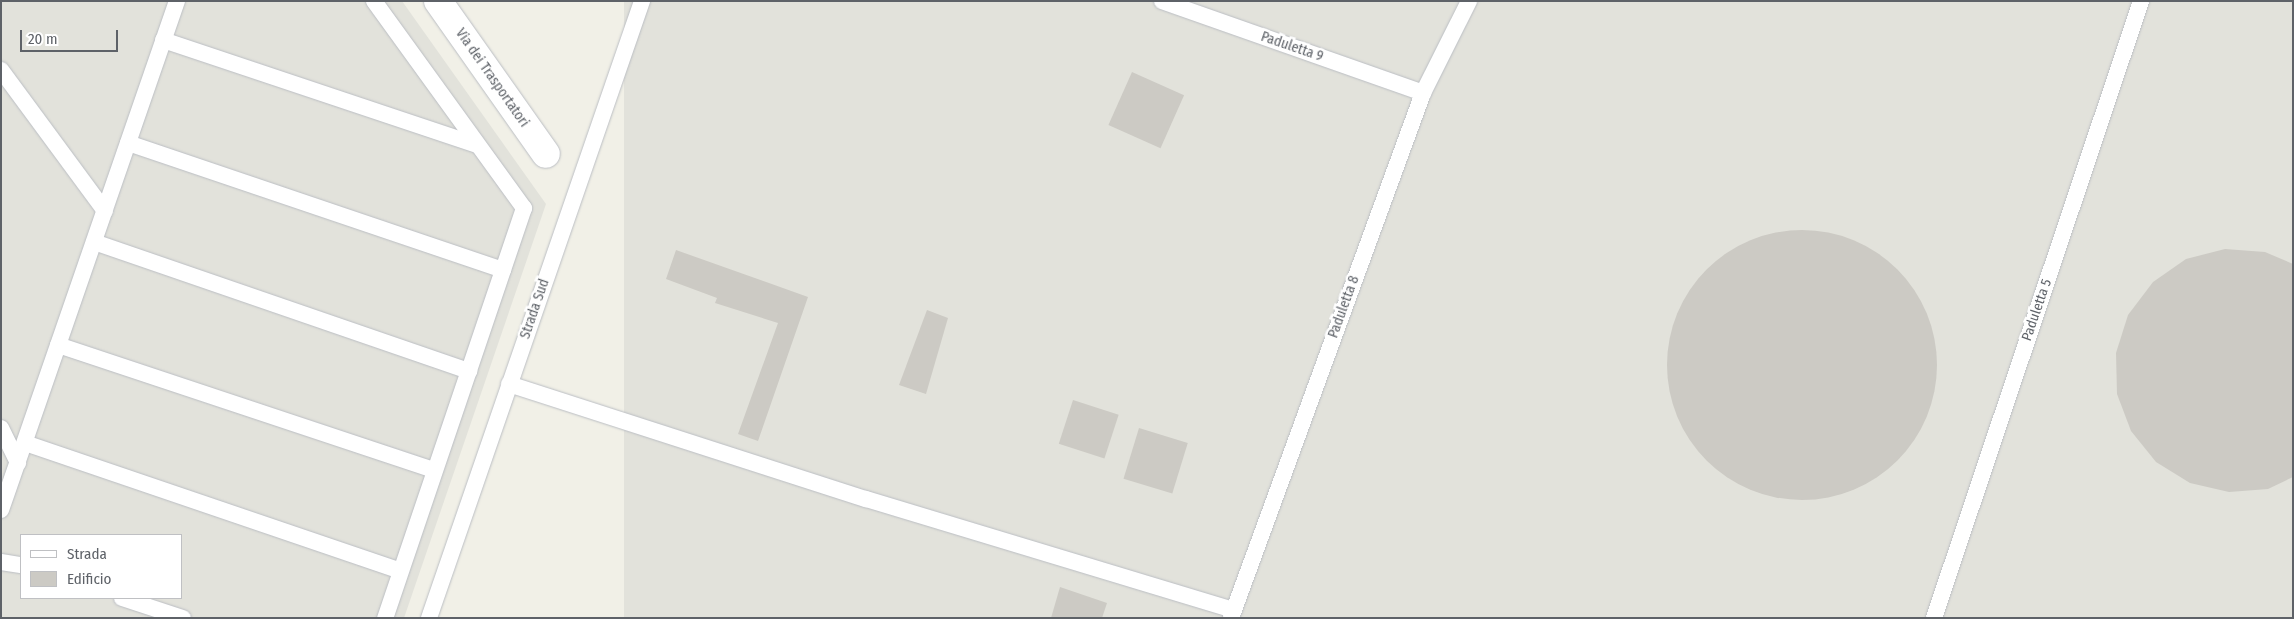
<!DOCTYPE html>
<style>
body{margin:0}
#map{position:relative;width:2294px;height:619px;overflow:hidden;background:#f1f0e7;font-family:"Fira Sans Condensed",sans-serif}
div>[style]{position:absolute}
.industrial>*{inset:0;background:#e2e2db;transform-origin:0 0}
.building>*{inset:0;background:#cccac4;transform-origin:0 0}
.round{border-radius:50%}
.roads{filter:drop-shadow(0 0 1px #bbbec3) drop-shadow(0 0 1px #bbbec3)}
.lane>*{height:16px;margin:-8px;padding:0 8px;transform-origin:8px;border-radius:8px;background:#fff}
.street>*{height:28px;margin:-14px;padding:0 14px;transform-origin:14px;border-radius:14px;background:#fff}
span{translate:-50% -50%;white-space:nowrap;text-align:center;line-height:1.15;-webkit-text-stroke:5px #fff;paint-order:stroke}
.street-label{font-size:14px;color:#5e6268}
.frame{position:absolute;inset:0;border:2px solid #5e6268;pointer-events:none}
.legend{position:absolute;left:20px;top:534px;width:162px;height:65px;box-sizing:border-box;background:#fff;border:1px solid #bfc0c3;margin:0;padding:6px 9px;list-style:none;font-size:15px;color:#5e6268}
.legend li{display:flex;align-items:center;gap:10px;height:25px}
.legend b{width:25px;border:1px solid #bfc0c3}
.scale{position:absolute;left:20px;top:30px;width:98px;height:22px;box-sizing:border-box;border:2px solid #5e6268;border-top:0;padding-left:6px;font-size:15px;line-height:18px;white-space:nowrap;color:#5e6268;-webkit-text-stroke:4px #fff;paint-order:stroke}
</style>
<div id="map">
<div class="industrial">
<div style="clip-path:polygon(evenodd,1px 1px,402px 1px,546px 204px,404px 618px,1px 618px,1px 1px,21px 535px,181px 535px,181px 598px,21px 598px,21px 535px)"></div>
<div style="left:624px;top:1px;width:1669px;height:654px"></div>
</div>
<div class="building">
<div style="left:1132px;top:72px;width:57px;height:58px;rotate:24deg"></div>
<div class="round" style="left:1667px;top:230px;width:270px;height:270px"></div>
<div style="clip-path:polygon(2225px 249px,2265px 252px,2293px 264px,2293px 477px,2268px 489px,2229px 492px,2190px 483px,2156px 462px,2131px 431px,2117px 394px,2116px 353px,2128px 315px,2153px 282px,2186px 259px)"></div>
<div style="clip-path:polygon(676px 250px,808px 297px,758px 441px,738px 434px,778px 323px,715px 303px,717px 298px,666px 279px)"></div>
<div style="clip-path:polygon(927px 310px,948px 318px,926px 394px,899px 385px)"></div>
<div style="left:1073px;top:400px;width:48px;height:46px;rotate:18deg"></div>
<div style="left:1139px;top:428px;width:51px;height:53px;rotate:17deg"></div>
<div style="clip-path:polygon(1060px 587px,1107px 603px,1102px 618px,1051px 618px)"></div>
</div>
<div class="roads">
<div class="lane">
<div style="left:374px;top:1px;width:256px;rotate:54.1deg"></div>
<div style="left:524px;top:208px;width:433px;rotate:108.7deg"></div>
<div style="left:1162px;top:1px;width:277px;rotate:19.4deg"></div>
<div style="left:163px;top:40px;width:331px;rotate:18.5deg"></div>
<div style="left:1px;top:70px;width:175px;rotate:53.6deg"></div>
<div style="left:128px;top:143px;width:396px;rotate:18.7deg"></div>
<div style="left:94px;top:242px;width:397px;rotate:19deg"></div>
<div style="left:58px;top:345px;width:396px;rotate:18.4deg"></div>
<div style="left:509px;top:384px;width:375px;rotate:17.9deg"></div>
<div style="left:866px;top:499px;width:384px;rotate:16.8deg"></div>
<div style="left:1px;top:428px;width:39px;rotate:64deg"></div>
<div style="left:25px;top:443px;width:396px;rotate:18.8deg"></div>
<div style="left:1px;top:510px;width:539px;rotate:-70.93deg"></div>
<div style="left:1px;top:562px;width:20px;rotate:9deg"></div>
<div style="left:122px;top:598px;width:64px;rotate:18.2deg"></div>
<div style="left:429px;top:618px;width:653px;rotate:-70.95deg"></div>
<div style="left:1231px;top:618px;width:559px;rotate:-69.91deg"></div>
<div style="left:1423px;top:93px;width:103px;rotate:-63.4deg"></div>
<div style="left:1934px;top:618px;width:651px;rotate:-71.45deg"></div>
</div>
<div class="street">
<div style="left:438px;top:1px;width:187px;rotate:54.8deg"></div>
</div>
</div>
<div class="street-label">
<span style="left:1292px;top:47px;rotate:19deg">Paduletta 9</span>
<span style="left:492px;top:78px;rotate:55deg">Via dei Trasportatori</span>
<span style="left:1344px;top:307px;rotate:-70deg">Paduletta 8</span>
<span style="left:535px;top:309px;rotate:-71deg">Strada Sud</span>
<span style="left:2037px;top:310px;rotate:-71deg">Paduletta 5</span>
</div>
<div class="frame"></div>
<ul class="legend">
<li><b style="height:6px;background:#fff"></b>Strada</li>
<li><b style="height:14px;background:#cccac4"></b>Edificio</li>
</ul>
<div class="scale">20 m</div>
</div>
